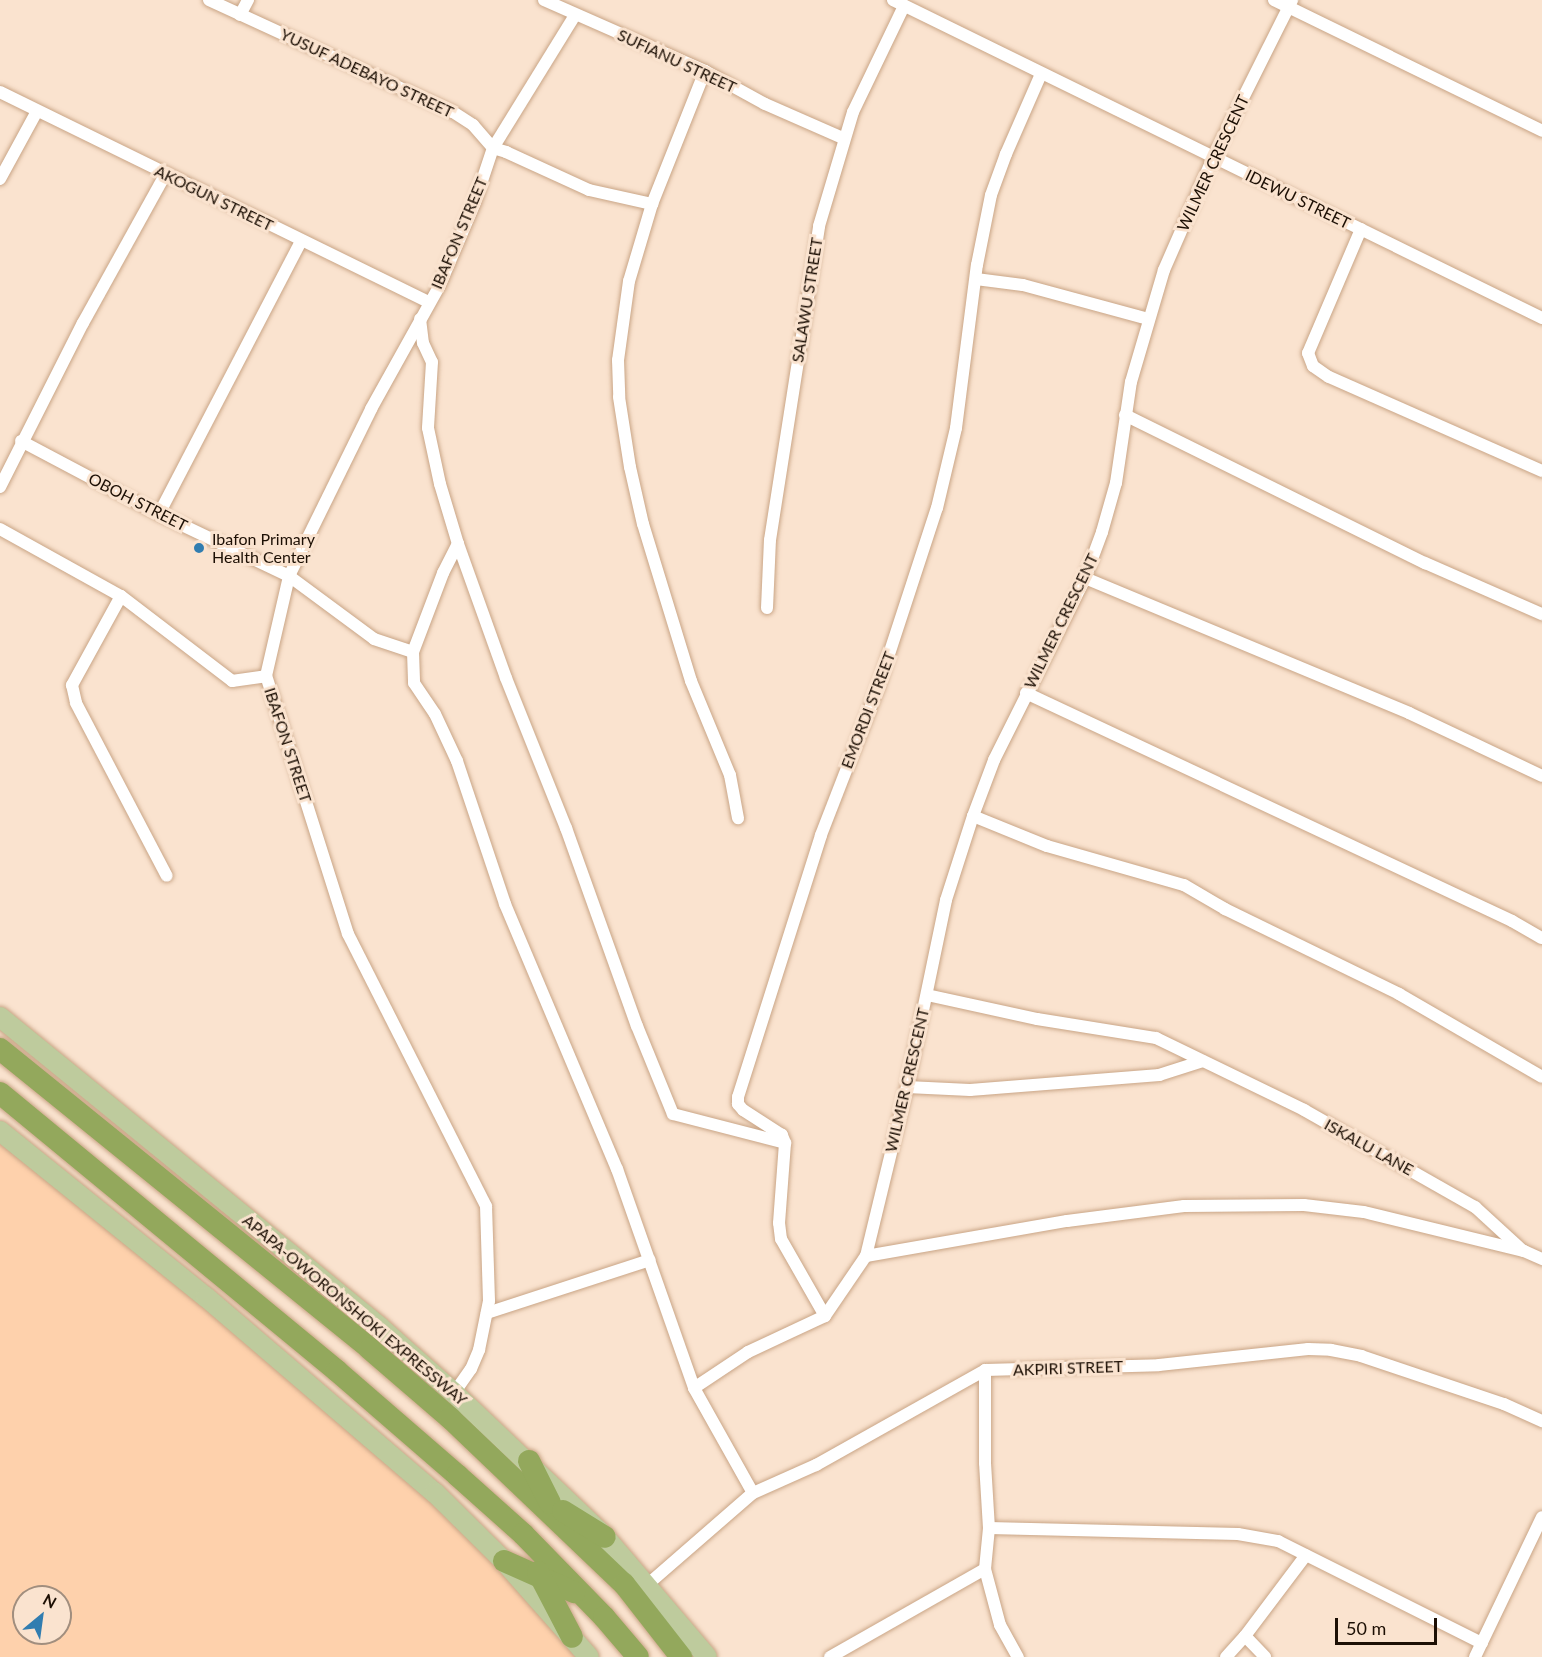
<!DOCTYPE html>
<style>
body{margin:0}
#map{position:relative;width:1542px;height:1657px;overflow:hidden;background:#fae3cf;font-family:Lato,sans-serif}
div>[style]{position:absolute}
.built>*{inset:0;background:#fed1ac}
.roads{filter:drop-shadow(0 0 2px #c9a586) drop-shadow(0 0 2px #c9a586)}
.minor>*{height:12px;margin:-6px;padding:0 6px;transform-origin:6px;border-radius:6px;background:#fff}
.primary>*{height:20px;margin:-10px;padding:0 10px;transform-origin:10px;border-radius:10px;background:#becb9d}
.motorway>*{height:22px;margin:-11px;padding:0 11px;transform-origin:11px;border-radius:11px;background:#93a85c}
.dots>*{width:16px;height:16px;translate:-50% -50%;box-sizing:border-box;border:3px solid #fae3cf;border-radius:50%}
span{translate:-50% -50%;white-space:nowrap;text-align:center;line-height:1.15;-webkit-text-stroke:6px #fae3cf;paint-order:stroke}
.street-label{font-size:16px;color:#1c0f04}
.poi-label{font-size:16px;color:#1c0f04}
.left{translate:0 -50%;text-align:left}
.north{position:absolute;left:12px;top:1585px;width:60px;height:60px;box-sizing:border-box;background:#fae3cf;border:2px solid #a18e7e;border-radius:50%;rotate:29deg;font-size:16px;font-weight:700;line-height:24px;text-align:center;color:#1c0f04}
.north::after{content:'';display:block;margin:auto;width:21px;height:27px;background:#317db0;clip-path:polygon(50% 0,100% 100%,50% 72%,0 100%)}
.scale{position:absolute;left:1335px;top:1618px;width:102px;height:27px;box-sizing:border-box;border:3px solid #1c0f04;border-top:0;padding-left:8px;font-size:18px;line-height:21px;white-space:nowrap;color:#1c0f04;-webkit-text-stroke:4px #fae3cf;paint-order:stroke}
</style>
<div id="map">
<div class="built">
<div style="clip-path:polygon(evenodd,0 1127px,366px 1429px,583px 1657px,0 1657px,0 1127px,24px 1597px,60px 1597px,60px 1633px,24px 1633px,24px 1597px)"></div>
</div>
<div class="roads">
<div class="minor">
<div style="left:209px;top:0;width:268px;rotate:24.7deg"></div>
<div style="left:453px;top:112px;width:24px;rotate:33deg"></div>
<div style="left:473px;top:125px;width:30px;rotate:49deg"></div>
<div style="left:493px;top:148px;width:14px;rotate:17deg"></div>
<div style="left:506px;top:152px;width:91px;rotate:24.6deg"></div>
<div style="left:589px;top:190px;width:65px;rotate:12.5deg"></div>
<div style="left:544px;top:0;width:176px;rotate:23.8deg"></div>
<div style="left:705px;top:71px;width:68px;rotate:28.8deg"></div>
<div style="left:765px;top:104px;width:85px;rotate:23.6deg"></div>
<div style="left:893px;top:0;width:723px;rotate:26.1deg"></div>
<div style="left:1274px;top:0;width:298px;rotate:26deg"></div>
<div style="left:240px;top:15px;width:17px;rotate:-62deg"></div>
<div style="left:705px;top:71px;width:143px;rotate:111.7deg"></div>
<div style="left:652px;top:204px;width:80px;rotate:106.6deg"></div>
<div style="left:629px;top:281px;width:80px;rotate:97.9deg"></div>
<div style="left:618px;top:360px;width:37px;rotate:88deg"></div>
<div style="left:619px;top:397px;width:71px;rotate:81.1deg"></div>
<div style="left:630px;top:467px;width:58px;rotate:77.2deg"></div>
<div style="left:643px;top:524px;width:164px;rotate:73deg"></div>
<div style="left:691px;top:681px;width:102px;rotate:67.5deg"></div>
<div style="left:730px;top:775px;width:44px;rotate:79.5deg"></div>
<div style="left:0;top:92px;width:478px;rotate:26.1deg"></div>
<div style="left:0;top:179px;width:77px;rotate:-61.4deg"></div>
<div style="left:1361px;top:229px;width:135px;rotate:113.1deg"></div>
<div style="left:1308px;top:353px;width:14px;rotate:69deg"></div>
<div style="left:1313px;top:366px;width:19px;rotate:35deg"></div>
<div style="left:1329px;top:377px;width:233px;rotate:23.8deg"></div>
<div style="left:976px;top:279px;width:47px;rotate:7.3deg"></div>
<div style="left:1023px;top:285px;width:130px;rotate:15.2deg"></div>
<div style="left:420px;top:319px;width:24px;rotate:83deg"></div>
<div style="left:423px;top:343px;width:21px;rotate:65deg"></div>
<div style="left:432px;top:362px;width:66px;rotate:93.5deg"></div>
<div style="left:428px;top:428px;width:57px;rotate:77.9deg"></div>
<div style="left:440px;top:484px;width:63px;rotate:73.3deg"></div>
<div style="left:458px;top:544px;width:142px;rotate:70.3deg"></div>
<div style="left:506px;top:678px;width:162px;rotate:68.2deg"></div>
<div style="left:566px;top:828px;width:210px;rotate:70.3deg"></div>
<div style="left:637px;top:1026px;width:95px;rotate:67.8deg"></div>
<div style="left:673px;top:1114px;width:116px;rotate:14.5deg"></div>
<div style="left:1125px;top:415px;width:335px;rotate:26.3deg"></div>
<div style="left:1425px;top:563px;width:128px;rotate:23.6deg"></div>
<div style="left:21px;top:441px;width:156px;rotate:27.9deg"></div>
<div style="left:159px;top:514px;width:144px;rotate:25.5deg"></div>
<div style="left:289px;top:576px;width:106px;rotate:36.5deg"></div>
<div style="left:374px;top:639px;width:41px;rotate:18.4deg"></div>
<div style="left:413px;top:652px;width:31px;rotate:88deg"></div>
<div style="left:414px;top:683px;width:37px;rotate:56deg"></div>
<div style="left:435px;top:714px;width:52px;rotate:64.9deg"></div>
<div style="left:457px;top:761px;width:151px;rotate:71.4deg"></div>
<div style="left:505px;top:904px;width:288px;rotate:67.1deg"></div>
<div style="left:617px;top:1169px;width:232px;rotate:70.6deg"></div>
<div style="left:694px;top:1388px;width:120px;rotate:60.7deg"></div>
<div style="left:0;top:487px;width:184px;rotate:-63.2deg"></div>
<div style="left:83px;top:323px;width:171px;rotate:-61deg"></div>
<div style="left:159px;top:514px;width:308px;rotate:-62.5deg"></div>
<div style="left:0;top:529px;width:138px;rotate:29deg"></div>
<div style="left:121px;top:596px;width:140px;rotate:37.4deg"></div>
<div style="left:232px;top:681px;width:34px;rotate:-8deg"></div>
<div style="left:1085px;top:578px;width:351px;rotate:22.6deg"></div>
<div style="left:1409px;top:713px;width:147px;rotate:25.3deg"></div>
<div style="left:121px;top:596px;width:102px;rotate:118.8deg"></div>
<div style="left:72px;top:685px;width:18px;rotate:77deg"></div>
<div style="left:76px;top:703px;width:195px;rotate:62.3deg"></div>
<div style="left:767px;top:608px;width:68px;rotate:-87.5deg"></div>
<div style="left:770px;top:540px;width:318px;rotate:-81.1deg"></div>
<div style="left:819px;top:226px;width:119px;rotate:-73.4deg"></div>
<div style="left:853px;top:112px;width:118px;rotate:-64.3deg"></div>
<div style="left:413px;top:652px;width:85px;rotate:-69.2deg"></div>
<div style="left:443px;top:573px;width:33px;rotate:-63deg"></div>
<div style="left:1026px;top:693px;width:537px;rotate:25.13deg"></div>
<div style="left:1512px;top:921px;width:34px;rotate:30deg"></div>
<div style="left:973px;top:816px;width:80px;rotate:22.1deg"></div>
<div style="left:1047px;top:846px;width:142px;rotate:15.9deg"></div>
<div style="left:1184px;top:885px;width:48px;rotate:30.3deg"></div>
<div style="left:1225px;top:909px;width:194px;rotate:26deg"></div>
<div style="left:1399px;top:994px;width:165px;rotate:30.1deg"></div>
<div style="left:927px;top:995px;width:113px;rotate:12.3deg"></div>
<div style="left:1037px;top:1019px;width:121px;rotate:9.1deg"></div>
<div style="left:1156px;top:1038px;width:165px;rotate:25.9deg"></div>
<div style="left:1304px;top:1110px;width:197px;rotate:29.6deg"></div>
<div style="left:1475px;top:1207px;width:64px;rotate:42.5deg"></div>
<div style="left:907px;top:1087px;width:63px;rotate:2.7deg"></div>
<div style="left:970px;top:1090px;width:190px;rotate:-4.5deg"></div>
<div style="left:1159px;top:1075px;width:46px;rotate:-17.7deg"></div>
<div style="left:866px;top:1256px;width:174px;rotate:-76.4deg"></div>
<div style="left:907px;top:1087px;width:191px;rotate:-78.2deg"></div>
<div style="left:946px;top:900px;width:88px;rotate:-72.2deg"></div>
<div style="left:973px;top:816px;width:60px;rotate:-69.4deg"></div>
<div style="left:994px;top:760px;width:203px;rotate:-63.4deg"></div>
<div style="left:1085px;top:578px;width:49px;rotate:-69.7deg"></div>
<div style="left:1102px;top:532px;width:51px;rotate:-74.1deg"></div>
<div style="left:1116px;top:483px;width:102px;rotate:-81.6deg"></div>
<div style="left:1131px;top:382px;width:117px;rotate:-73.6deg"></div>
<div style="left:1164px;top:270px;width:122px;rotate:-66.4deg"></div>
<div style="left:1213px;top:158px;width:177px;rotate:-63.4deg"></div>
<div style="left:487px;top:1313px;width:171px;rotate:-18deg"></div>
<div style="left:825px;top:1316px;width:89px;rotate:-119.7deg"></div>
<div style="left:781px;top:1239px;width:16px;rotate:-97deg"></div>
<div style="left:779px;top:1223px;width:80px;rotate:-85.7deg"></div>
<div style="left:785px;top:1143px;width:9px;rotate:-111deg"></div>
<div style="left:782px;top:1135px;width:46px;rotate:-147.3deg"></div>
<div style="left:743px;top:1110px;width:8px;rotate:-130deg"></div>
<div style="left:738px;top:1104px;width:7px;rotate:-90deg"></div>
<div style="left:738px;top:1097px;width:275px;rotate:-72.4deg"></div>
<div style="left:821px;top:835px;width:158px;rotate:-68.8deg"></div>
<div style="left:878px;top:688px;width:189px;rotate:-71.9deg"></div>
<div style="left:937px;top:508px;width:82px;rotate:-76.6deg"></div>
<div style="left:956px;top:428px;width:164px;rotate:-82.7deg"></div>
<div style="left:977px;top:265px;width:71px;rotate:-78.7deg"></div>
<div style="left:991px;top:195px;width:44px;rotate:-69.9deg"></div>
<div style="left:1006px;top:154px;width:87px;rotate:-66.4deg"></div>
<div style="left:985px;top:1370px;width:93px;rotate:90deg"></div>
<div style="left:985px;top:1463px;width:65px;rotate:86.5deg"></div>
<div style="left:989px;top:1528px;width:41px;rotate:95.6deg"></div>
<div style="left:985px;top:1569px;width:58px;rotate:75deg"></div>
<div style="left:1000px;top:1625px;width:37px;rotate:61deg"></div>
<div style="left:694px;top:1388px;width:65px;rotate:-33.7deg"></div>
<div style="left:748px;top:1352px;width:85px;rotate:-25.1deg"></div>
<div style="left:825px;top:1316px;width:73px;rotate:-55.7deg"></div>
<div style="left:866px;top:1256px;width:204px;rotate:-9.9deg"></div>
<div style="left:1067px;top:1221px;width:118px;rotate:-7.3deg"></div>
<div style="left:1184px;top:1206px;width:120px;rotate:-0.5deg"></div>
<div style="left:1304px;top:1205px;width:60px;rotate:6.7deg"></div>
<div style="left:1364px;top:1212px;width:165px;rotate:13.7deg"></div>
<div style="left:1524px;top:1251px;width:20px;rotate:24deg"></div>
<div style="left:454px;top:1393px;width:29px;rotate:-55deg"></div>
<div style="left:471px;top:1369px;width:21px;rotate:-67deg"></div>
<div style="left:479px;top:1350px;width:50px;rotate:-78.5deg"></div>
<div style="left:489px;top:1301px;width:95px;rotate:-91.8deg"></div>
<div style="left:486px;top:1206px;width:305px;rotate:-116.9deg"></div>
<div style="left:348px;top:934px;width:271px;rotate:-107.6deg"></div>
<div style="left:266px;top:676px;width:103px;rotate:-77deg"></div>
<div style="left:289px;top:576px;width:186px;rotate:-63.8deg"></div>
<div style="left:371px;top:409px;width:140px;rotate:-60.9deg"></div>
<div style="left:439px;top:287px;width:92px;rotate:-67deg"></div>
<div style="left:475px;top:202px;width:57px;rotate:-71.6deg"></div>
<div style="left:493px;top:148px;width:156px;rotate:-58.3deg"></div>
<div style="left:989px;top:1528px;width:249px;rotate:1.4deg"></div>
<div style="left:1238px;top:1534px;width:41px;rotate:9.9deg"></div>
<div style="left:1278px;top:1541px;width:228px;rotate:26.6deg"></div>
<div style="left:647px;top:1585px;width:140px;rotate:-41deg"></div>
<div style="left:753px;top:1493px;width:69px;rotate:-24deg"></div>
<div style="left:816px;top:1465px;width:194px;rotate:-29.3deg"></div>
<div style="left:985px;top:1370px;width:174px;rotate:-1.6deg"></div>
<div style="left:1159px;top:1365px;width:150px;rotate:-6.1deg"></div>
<div style="left:1308px;top:1349px;width:23px;rotate:2deg"></div>
<div style="left:1331px;top:1350px;width:31px;rotate:11deg"></div>
<div style="left:1361px;top:1356px;width:151px;rotate:18.6deg"></div>
<div style="left:1504px;top:1404px;width:42px;rotate:24.1deg"></div>
<div style="left:1245px;top:1636px;width:29px;rotate:46deg"></div>
<div style="left:830px;top:1657px;width:178px;rotate:-29.6deg"></div>
<div style="left:1226px;top:1657px;width:28px;rotate:-48deg"></div>
<div style="left:1245px;top:1636px;width:101px;rotate:-53deg"></div>
<div style="left:1475px;top:1657px;width:155px;rotate:-64.4deg"></div>
</div>
<div class="primary">
<div style="left:0;top:1017px;width:490px;rotate:39.2deg"></div>
<div style="left:380px;top:1327px;width:99px;rotate:41.7deg"></div>
<div style="left:454px;top:1393px;width:209px;rotate:43.6deg"></div>
<div style="left:605px;top:1537px;width:157px;rotate:49.6deg"></div>
<div style="left:0;top:1131px;width:265px;rotate:38.9deg"></div>
<div style="left:206px;top:1297px;width:301px;rotate:40.6deg"></div>
<div style="left:435px;top:1493px;width:97px;rotate:44.6deg"></div>
<div style="left:504px;top:1561px;width:128px;rotate:48.5deg"></div>
</div>
<div class="motorway">
<div style="left:0;top:1049px;width:476px;rotate:39deg"></div>
<div style="left:370px;top:1349px;width:106px;rotate:40.8deg"></div>
<div style="left:450px;top:1418px;width:240px;rotate:43.7deg"></div>
<div style="left:624px;top:1584px;width:93px;rotate:52deg"></div>
<div style="left:0;top:1093px;width:437px;rotate:39.5deg"></div>
<div style="left:337px;top:1371px;width:159px;rotate:40.9deg"></div>
<div style="left:457px;top:1475px;width:89px;rotate:41.8deg"></div>
<div style="left:523px;top:1534px;width:116px;rotate:45.7deg"></div>
<div style="left:604px;top:1617px;width:52px;rotate:49.6deg"></div>
<div style="left:529px;top:1461px;width:47px;rotate:63.4deg"></div>
<div style="left:563px;top:1511px;width:49px;rotate:31.8deg"></div>
<div style="left:504px;top:1561px;width:77px;rotate:23.9deg"></div>
<div style="left:538px;top:1572px;width:73px;rotate:62.4deg"></div>
</div>
</div>
<div class="dots">
<div style="left:199px;top:548px;background:#317db0"></div>
</div>
<div class="street-label">
<span style="left:677px;top:61px;rotate:25deg">SUFIANU STREET</span>
<span style="left:367px;top:73px;rotate:25deg">YUSUF ADEBAYO STREET</span>
<span style="left:1213px;top:163px;rotate:-65deg">WILMER CRESCENT</span>
<span style="left:214px;top:198px;rotate:26deg">AKOGUN STREET</span>
<span style="left:1298px;top:199px;rotate:26deg">IDEWU STREET</span>
<span style="left:459px;top:233px;rotate:-67deg">IBAFON STREET</span>
<span style="left:807px;top:300px;rotate:-81deg">SALAWU STREET</span>
<span style="left:138px;top:502px;rotate:27deg">OBOH STREET</span>
<span style="left:1061px;top:621px;rotate:-64deg">WILMER CRESCENT</span>
<span style="left:868px;top:710px;rotate:-69deg">EMORDI STREET</span>
<span style="left:288px;top:745px;rotate:72deg">IBAFON STREET</span>
<span style="left:907px;top:1080px;rotate:-77deg">WILMER CRESCENT</span>
<span style="left:1369px;top:1147px;rotate:29deg">ISKALU LANE</span>
<span style="left:355px;top:1310px;rotate:40deg">APAPA-OWORONSHOKI EXPRESSWAY</span>
<span style="left:1068px;top:1368px;rotate:-2deg">AKPIRI STREET</span>
</div>
<div class="poi-label">
<span class="left" style="left:212px;top:548px">Ibafon Primary<br>Health Center</span>
</div>
<div class="north">N</div>
<div class="scale">50 m</div>
</div>
